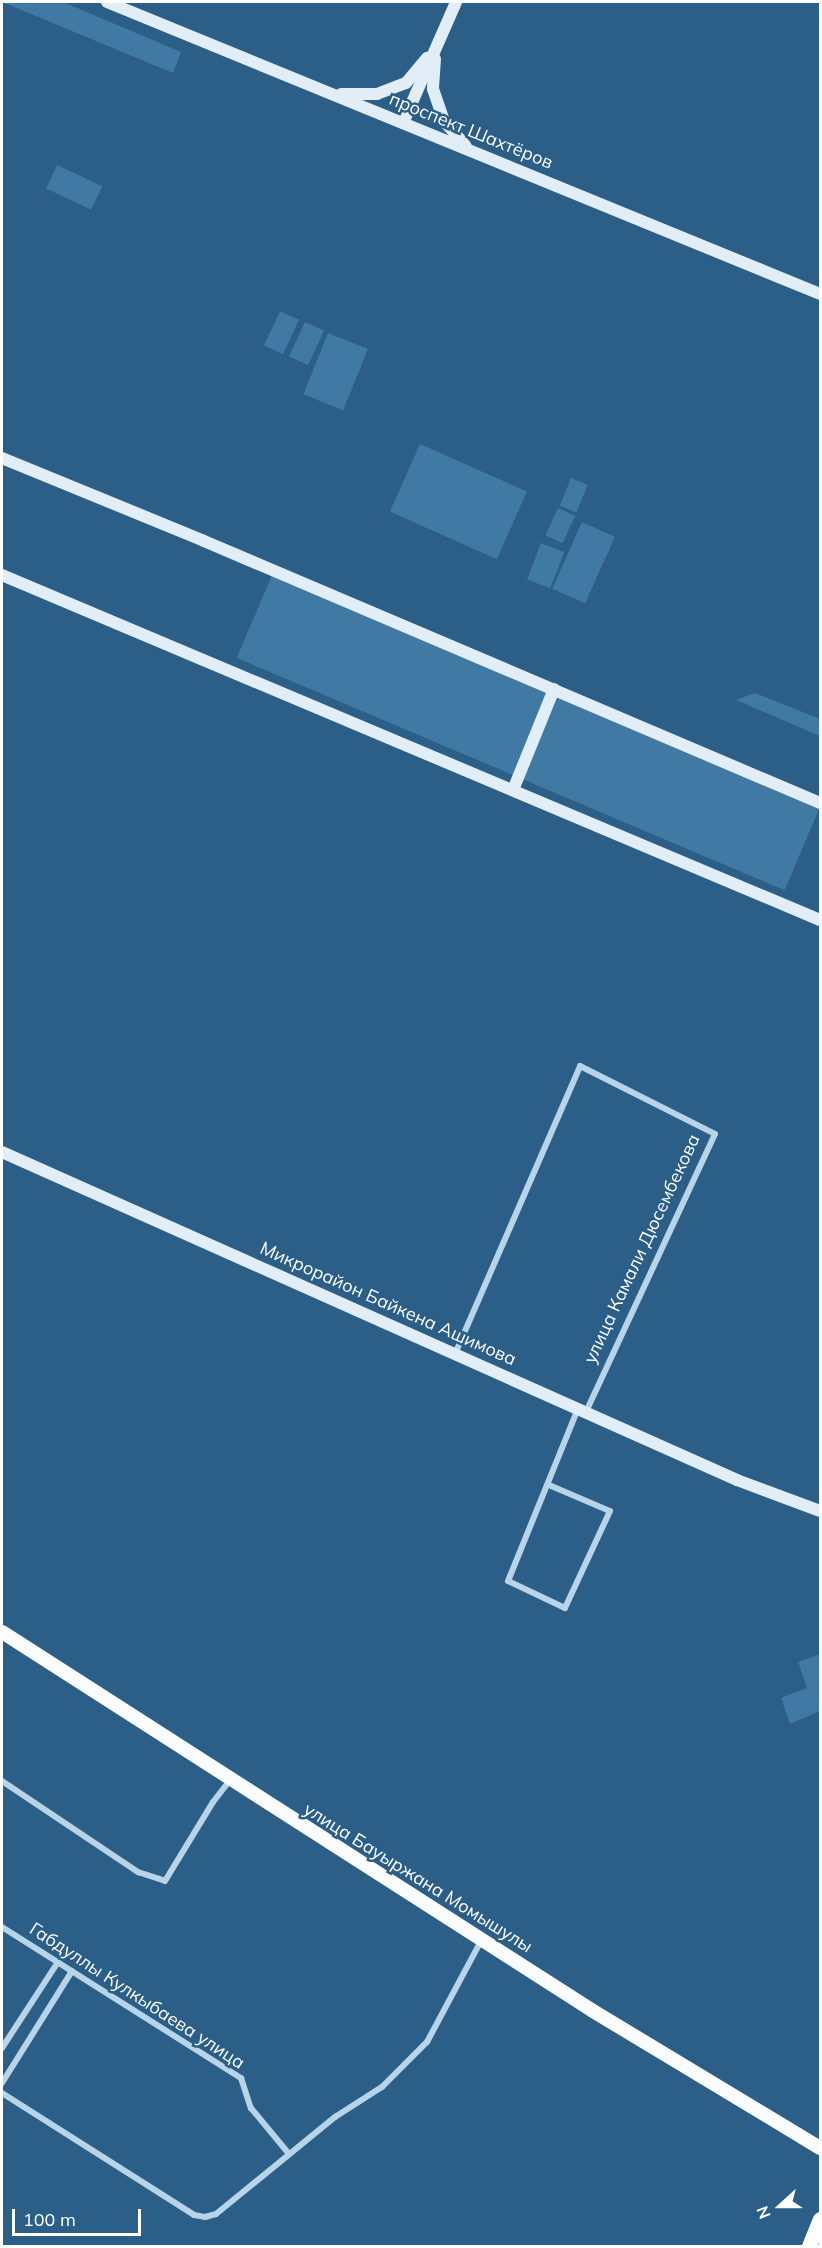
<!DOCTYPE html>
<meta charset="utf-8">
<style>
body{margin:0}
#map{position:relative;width:822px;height:2248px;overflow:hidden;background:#2b5f88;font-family:Mulish,sans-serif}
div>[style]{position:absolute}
.green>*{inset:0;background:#4079a3;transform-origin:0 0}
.street>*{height:6px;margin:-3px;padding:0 3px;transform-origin:3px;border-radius:3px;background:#b8d4e8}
.secondary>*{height:12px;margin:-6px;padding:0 6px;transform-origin:6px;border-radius:6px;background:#e1eef7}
.primary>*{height:14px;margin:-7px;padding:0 7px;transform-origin:7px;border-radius:7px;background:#fafcfe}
.highway>*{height:15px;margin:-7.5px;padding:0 7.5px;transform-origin:7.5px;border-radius:7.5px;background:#fff}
span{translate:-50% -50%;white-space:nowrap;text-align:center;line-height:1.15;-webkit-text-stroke:5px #2b5f88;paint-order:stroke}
.street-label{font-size:18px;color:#fff}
.frame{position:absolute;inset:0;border:3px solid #fff;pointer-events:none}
.north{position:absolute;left:750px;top:2176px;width:60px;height:60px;-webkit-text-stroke:4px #2b5f88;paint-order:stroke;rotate:249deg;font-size:16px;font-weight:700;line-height:24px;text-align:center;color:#fff}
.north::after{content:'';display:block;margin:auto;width:21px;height:27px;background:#fff;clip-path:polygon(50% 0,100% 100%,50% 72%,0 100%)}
.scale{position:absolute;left:12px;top:2209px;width:129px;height:27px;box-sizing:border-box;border:3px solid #fff;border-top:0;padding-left:8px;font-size:18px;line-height:21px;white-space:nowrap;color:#fff;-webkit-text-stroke:4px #2b5f88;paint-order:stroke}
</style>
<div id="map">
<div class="green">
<div style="clip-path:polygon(2px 2px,63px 2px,181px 52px,173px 73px)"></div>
<div style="left:57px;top:165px;width:50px;height:26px;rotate:25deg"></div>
<div style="left:280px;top:311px;width:21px;height:38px;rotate:25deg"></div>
<div style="left:305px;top:322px;width:21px;height:38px;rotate:25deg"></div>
<div style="left:328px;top:333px;width:43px;height:66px;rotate:22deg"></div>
<div style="left:420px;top:444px;width:117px;height:74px;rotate:24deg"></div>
<div style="left:571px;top:478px;width:18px;height:30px;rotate:22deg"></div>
<div style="left:558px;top:508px;width:19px;height:30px;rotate:25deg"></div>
<div style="left:582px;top:522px;width:36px;height:73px;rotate:24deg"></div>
<div style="left:541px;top:543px;width:25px;height:39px;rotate:21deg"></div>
<div style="left:272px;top:575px;width:595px;height:90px;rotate:23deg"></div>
<div style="clip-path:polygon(755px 693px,820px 719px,820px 736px,736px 700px)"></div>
<div style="clip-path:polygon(820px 1654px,820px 1711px,790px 1724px,781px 1698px,807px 1688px,798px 1662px)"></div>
</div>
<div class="street">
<div style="left:455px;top:1354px;width:314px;rotate:-66.5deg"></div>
<div style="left:580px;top:1066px;width:151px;rotate:26.7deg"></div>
<div style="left:715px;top:1134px;width:306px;rotate:114.9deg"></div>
<div style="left:549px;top:1485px;width:66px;rotate:23.1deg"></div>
<div style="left:610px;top:1511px;width:107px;rotate:114.9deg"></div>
<div style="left:565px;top:1608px;width:63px;rotate:-154.7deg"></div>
<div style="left:508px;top:1581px;width:186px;rotate:-67.9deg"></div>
<div style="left:2px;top:1781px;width:164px;rotate:33.8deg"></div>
<div style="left:138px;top:1872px;width:28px;rotate:18deg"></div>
<div style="left:165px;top:1881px;width:92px;rotate:-58.7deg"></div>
<div style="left:213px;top:1802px;width:29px;rotate:-52deg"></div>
<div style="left:2px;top:1927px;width:283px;rotate:32.3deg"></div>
<div style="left:241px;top:2078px;width:32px;rotate:72deg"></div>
<div style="left:251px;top:2108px;width:60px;rotate:50.4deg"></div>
<div style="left:2px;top:2048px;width:103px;rotate:-56.9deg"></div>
<div style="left:2px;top:2083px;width:132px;rotate:-58deg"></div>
<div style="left:2px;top:2093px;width:227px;rotate:32.4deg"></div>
<div style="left:194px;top:2215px;width:11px;rotate:10deg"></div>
<div style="left:205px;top:2217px;width:11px;rotate:-15deg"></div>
<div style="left:216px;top:2214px;width:154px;rotate:-39.2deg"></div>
<div style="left:335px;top:2117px;width:56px;rotate:-32.6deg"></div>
<div style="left:382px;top:2087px;width:64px;rotate:-45deg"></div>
<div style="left:427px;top:2042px;width:115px;rotate:-61.9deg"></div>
</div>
<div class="secondary">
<div style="left:107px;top:2px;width:770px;rotate:22.27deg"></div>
<div style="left:435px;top:59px;width:30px;rotate:94deg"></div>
<div style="left:433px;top:89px;width:34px;rotate:71deg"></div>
<div style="left:444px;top:121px;width:33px;rotate:49deg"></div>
<div style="left:341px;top:94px;width:36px"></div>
<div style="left:377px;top:94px;width:31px;rotate:-21deg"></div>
<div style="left:406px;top:83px;width:33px;rotate:-50deg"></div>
<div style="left:403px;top:123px;width:132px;rotate:-66.3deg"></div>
<div style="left:2px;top:458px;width:218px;rotate:22.3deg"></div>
<div style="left:204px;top:541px;width:669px;rotate:23.04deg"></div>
<div style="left:2px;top:575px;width:888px;rotate:22.87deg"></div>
<div style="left:513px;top:790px;width:109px;rotate:-67.9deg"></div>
<div style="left:2px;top:1152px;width:805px;rotate:24.05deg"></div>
<div style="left:737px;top:1480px;width:89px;rotate:20.5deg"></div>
</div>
<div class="primary">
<div style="left:2px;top:1632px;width:702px;rotate:32.67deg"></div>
<div style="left:593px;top:2011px;width:265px;rotate:31.1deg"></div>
</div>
<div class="highway">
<div style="left:809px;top:2246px;width:29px;rotate:-68deg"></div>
</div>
<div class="street-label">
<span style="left:471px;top:131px;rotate:22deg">проспект Шахтёров</span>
<span style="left:642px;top:1249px;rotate:-65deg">улица Камали Дюсембекова</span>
<span style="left:388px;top:1304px;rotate:24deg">Микрорайон Байкена Ашимова</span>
<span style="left:418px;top:1878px;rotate:32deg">улица Бауыржана Момышулы</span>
<span style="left:137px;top:1996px;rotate:33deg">Габдуллы Кулкыбаева улица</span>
</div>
<div class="frame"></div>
<div class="north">N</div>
<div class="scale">100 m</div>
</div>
